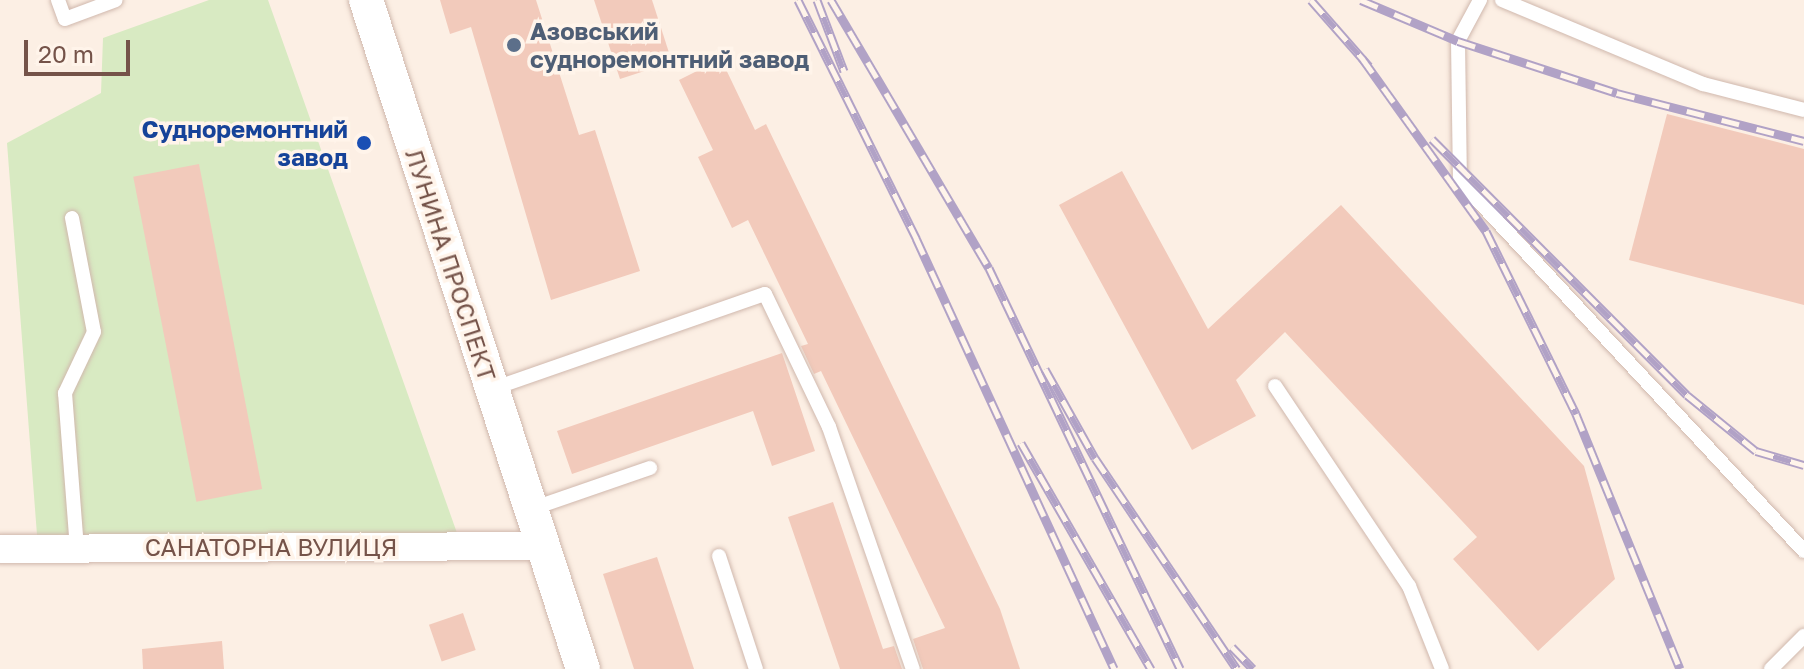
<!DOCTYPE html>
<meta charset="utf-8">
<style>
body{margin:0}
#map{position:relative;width:1804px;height:669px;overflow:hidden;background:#fcefe4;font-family:"Golos Text",sans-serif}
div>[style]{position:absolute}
.green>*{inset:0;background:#d8eac2}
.building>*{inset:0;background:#f2cabb;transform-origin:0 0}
.roads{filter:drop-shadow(0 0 2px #d0b8ad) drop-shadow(0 0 2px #d0b8ad)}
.service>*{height:14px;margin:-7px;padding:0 7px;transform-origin:7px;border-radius:7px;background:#fff}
.minor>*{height:28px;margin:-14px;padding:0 14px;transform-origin:14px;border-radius:14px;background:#fff}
.tertiary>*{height:34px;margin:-17px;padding:0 17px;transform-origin:17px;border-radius:17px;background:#fff}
.rail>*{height:9px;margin-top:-4.5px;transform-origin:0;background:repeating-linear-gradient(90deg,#fff4ea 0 18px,#b1a2c6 0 36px);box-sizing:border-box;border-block:2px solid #b1a2c6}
.dots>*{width:22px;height:22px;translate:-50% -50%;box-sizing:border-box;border:4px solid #fff4ea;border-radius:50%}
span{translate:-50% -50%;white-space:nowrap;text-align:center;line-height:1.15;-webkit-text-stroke:7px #fff4ea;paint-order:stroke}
.service-label{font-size:24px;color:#4e5e75;font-weight:700}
.left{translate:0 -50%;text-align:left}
.transit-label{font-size:24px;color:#164399;font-weight:700}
.right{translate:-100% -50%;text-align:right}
.street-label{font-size:24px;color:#755349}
.scale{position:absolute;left:24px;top:40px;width:106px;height:36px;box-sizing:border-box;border:4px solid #755349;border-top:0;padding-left:10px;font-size:24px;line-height:28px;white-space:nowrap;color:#755349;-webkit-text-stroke:6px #fff4ea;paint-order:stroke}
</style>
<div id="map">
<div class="green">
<div style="clip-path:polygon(209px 0,268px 0,457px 533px,37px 535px,7px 143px,101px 93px,103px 38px)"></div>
</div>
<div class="building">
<div style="clip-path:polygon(440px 0,536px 0,579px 135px,595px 130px,640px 271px,551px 300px,471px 27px,450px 34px)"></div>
<div style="clip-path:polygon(594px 0,652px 0,672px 62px,620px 79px)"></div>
<div style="clip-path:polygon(721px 59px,755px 130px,766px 124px,1000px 609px,1020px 669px,923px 669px,913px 639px,945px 628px,821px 371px,814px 374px,801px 346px,808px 344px,748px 220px,732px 228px,698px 157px,713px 150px,679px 80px)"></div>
<div style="clip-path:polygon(1667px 114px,1804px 149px,1804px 305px,1629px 260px)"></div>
<div style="left:199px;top:164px;width:331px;height:67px;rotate:79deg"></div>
<div style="clip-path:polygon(1122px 171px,1208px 329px,1341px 205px,1584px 466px,1615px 579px,1538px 651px,1453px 559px,1477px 537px,1285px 332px,1236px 380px,1256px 416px,1192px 450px,1059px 205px)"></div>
<div style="clip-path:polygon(782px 353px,815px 451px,772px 466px,753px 411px,572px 474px,557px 431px)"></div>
<div style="clip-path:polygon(833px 502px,883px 649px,894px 646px,902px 669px,840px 669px,788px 517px)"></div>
<div style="clip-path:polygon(657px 557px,694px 669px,634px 669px,603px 574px)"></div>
<div style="left:463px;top:613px;width:39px;height:36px;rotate:71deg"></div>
<div style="clip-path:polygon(222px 641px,224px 669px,143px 669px,142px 649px)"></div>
</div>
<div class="roads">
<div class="service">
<div style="left:58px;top:0;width:20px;rotate:70deg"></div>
<div style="left:65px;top:19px;width:54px;rotate:-20.4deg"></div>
<div style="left:1480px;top:0;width:47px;rotate:118.2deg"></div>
<div style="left:1458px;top:41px;width:140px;rotate:89.2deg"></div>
<div style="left:1460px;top:181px;width:505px;rotate:47.09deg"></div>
<div style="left:1502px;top:0;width:218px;rotate:22.7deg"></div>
<div style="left:1703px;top:84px;width:104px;rotate:14.4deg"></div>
<div style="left:72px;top:218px;width:116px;rotate:79.1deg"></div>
<div style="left:94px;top:332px;width:68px;rotate:115.4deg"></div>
<div style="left:65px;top:393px;width:155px;rotate:85.6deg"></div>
<div style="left:1275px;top:386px;width:241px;rotate:56.2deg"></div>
<div style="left:1409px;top:586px;width:89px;rotate:68.3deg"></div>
<div style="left:492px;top:389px;width:289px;rotate:-19.2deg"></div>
<div style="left:765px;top:294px;width:148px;rotate:64.3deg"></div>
<div style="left:829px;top:427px;width:256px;rotate:70.9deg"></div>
<div style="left:531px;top:509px;width:126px;rotate:-19deg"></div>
<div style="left:719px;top:556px;width:119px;rotate:71.9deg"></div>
<div style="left:1771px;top:669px;width:47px;rotate:-45deg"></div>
</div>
<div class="minor">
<div style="left:0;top:549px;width:543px;rotate:-0.32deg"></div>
</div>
<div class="tertiary">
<div style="left:366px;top:0;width:703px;rotate:72.03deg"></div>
</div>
</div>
<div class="rail">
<div style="left:798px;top:0;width:266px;rotate:63.6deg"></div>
<div style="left:916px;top:238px;width:474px;rotate:65.3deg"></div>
<div style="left:817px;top:0;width:76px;rotate:69.2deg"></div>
<div style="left:831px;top:0;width:311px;rotate:59.5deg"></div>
<div style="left:989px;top:268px;width:444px;rotate:64.5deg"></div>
<div style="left:1311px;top:0;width:88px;rotate:48.7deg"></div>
<div style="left:1361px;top:0;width:105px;rotate:22.9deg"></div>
<div style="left:1458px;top:41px;width:167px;rotate:18.1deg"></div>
<div style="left:1617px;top:93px;width:193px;rotate:14.4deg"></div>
<div style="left:1362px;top:58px;width:213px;rotate:54.4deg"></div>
<div style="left:1486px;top:231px;width:204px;rotate:63.8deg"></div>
<div style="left:1576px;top:414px;width:275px;rotate:67.8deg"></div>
<div style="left:1432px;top:139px;width:361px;rotate:45.1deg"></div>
<div style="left:1687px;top:395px;width:89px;rotate:39.1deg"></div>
<div style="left:1756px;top:451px;width:50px;rotate:16.3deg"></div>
<div style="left:1045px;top:369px;width:102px;rotate:60.7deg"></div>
<div style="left:1095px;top:458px;width:254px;rotate:56.1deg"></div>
<div style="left:1021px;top:443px;width:261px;rotate:60.1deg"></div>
<div style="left:1232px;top:647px;width:30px;rotate:46deg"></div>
</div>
<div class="dots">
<div style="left:514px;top:45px;background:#5c6f8a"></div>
<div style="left:364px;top:143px;background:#1a4fb4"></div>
</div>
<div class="service-label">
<span class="left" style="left:530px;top:45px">Азовський<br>судноремонтний завод</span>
</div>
<div class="transit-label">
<span class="right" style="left:348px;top:143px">Судноремонтний<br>завод</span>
</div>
<div class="street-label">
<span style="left:451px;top:265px;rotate:72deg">ЛУНИНА ПРОСПЕКТ</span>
<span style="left:271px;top:547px">САНАТОРНА ВУЛИЦЯ</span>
</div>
<div class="scale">20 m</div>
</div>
